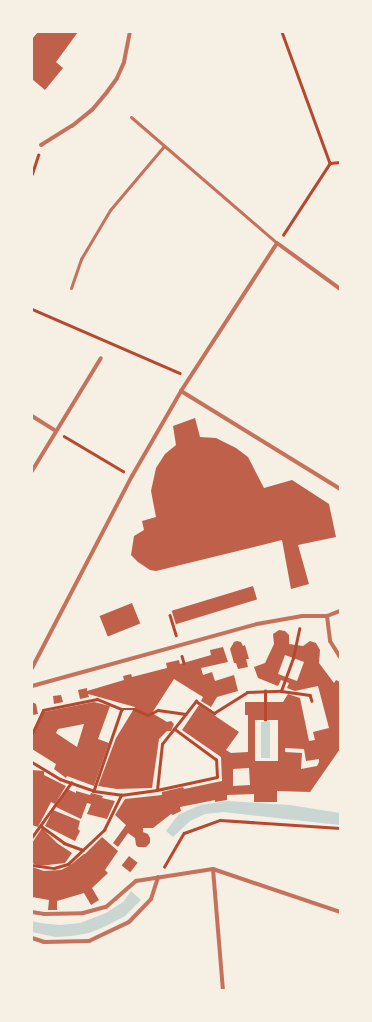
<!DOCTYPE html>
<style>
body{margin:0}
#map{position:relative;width:372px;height:1022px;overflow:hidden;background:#f6efe4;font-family:"Times New Roman",serif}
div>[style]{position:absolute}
.water>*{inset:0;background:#c9d6d2;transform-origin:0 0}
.building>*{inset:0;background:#bf614a;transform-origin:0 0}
.path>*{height:2.5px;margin:-1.25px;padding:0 1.25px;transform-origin:1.25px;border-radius:1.25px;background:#b5482f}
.service>*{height:3px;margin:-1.5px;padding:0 1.5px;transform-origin:1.5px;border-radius:1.5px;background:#c5725c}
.minor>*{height:4px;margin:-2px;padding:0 2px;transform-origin:2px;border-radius:2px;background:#c5725c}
span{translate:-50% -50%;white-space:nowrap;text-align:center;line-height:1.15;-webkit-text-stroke:4px #f6efe4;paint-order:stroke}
.frame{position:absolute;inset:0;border:33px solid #f6efe4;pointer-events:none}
</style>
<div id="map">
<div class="water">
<div style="left:261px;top:722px;width:9px;height:36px"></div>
<div style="clip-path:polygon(227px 801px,290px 805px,340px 813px,340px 825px,223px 812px,205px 814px,190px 821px,173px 837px,166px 831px,178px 815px,200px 805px)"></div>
<div style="clip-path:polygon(131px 891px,141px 900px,125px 916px,104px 927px,89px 933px,72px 936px,55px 937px,32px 932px,32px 921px,40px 923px,60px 925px,80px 923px,106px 913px,123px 902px)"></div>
</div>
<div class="building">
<div style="clip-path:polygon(38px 32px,78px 32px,56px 62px,63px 68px,45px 90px,32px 79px,32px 39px)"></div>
<div style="clip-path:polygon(195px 418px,200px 437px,216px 438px,236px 448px,248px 457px,264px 488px,292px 480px,329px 504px,336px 537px,298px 545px,309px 584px,291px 589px,282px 540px,156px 571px,150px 570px,138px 562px,131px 555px,134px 536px,144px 530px,142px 521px,156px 517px,151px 491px,156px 468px,165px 454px,176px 445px,173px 426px)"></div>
<div style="left:253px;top:586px;width:14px;height:85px;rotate:73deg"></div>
<div style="left:132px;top:603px;width:22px;height:35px;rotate:68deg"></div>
<div style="clip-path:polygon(evenodd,279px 630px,285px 631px,289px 635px,289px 644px,303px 646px,310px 641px,316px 643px,320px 650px,319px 663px,334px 683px,336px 680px,340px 682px,340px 749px,310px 792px,277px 791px,277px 802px,254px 802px,254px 794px,227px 795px,227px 800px,215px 802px,215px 800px,180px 807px,181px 811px,173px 815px,171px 814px,153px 828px,143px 828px,143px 832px,148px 834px,150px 838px,150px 843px,146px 847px,138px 847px,136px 845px,135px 838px,128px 833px,118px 847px,113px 843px,126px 825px,115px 815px,125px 799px,162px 795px,162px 792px,183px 787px,184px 789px,222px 781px,221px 757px,182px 730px,199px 705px,239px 732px,226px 750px,231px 753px,248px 752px,248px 715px,245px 715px,245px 702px,283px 702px,288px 694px,300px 698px,309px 741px,315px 740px,313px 732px,329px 728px,318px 686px,295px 691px,287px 688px,289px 683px,281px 680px,278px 686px,258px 678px,254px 667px,265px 663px,274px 644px,273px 634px,279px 630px,285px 655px,304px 662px,297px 681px,278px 674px,285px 655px,279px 630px,255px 720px,278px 720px,278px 761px,255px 761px,255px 720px,279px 630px,285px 748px,304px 749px,306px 761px,319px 759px,319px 762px,317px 766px,301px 769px,302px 753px,285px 752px,285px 748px,279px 630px,249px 768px,250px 785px,233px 786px,233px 769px,249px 768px)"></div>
<div style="clip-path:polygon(237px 641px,241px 642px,243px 646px,245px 645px,249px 659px,246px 659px,248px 667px,238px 669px,236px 663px,234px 663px,230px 649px,234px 642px)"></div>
<div style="clip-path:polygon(223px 647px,228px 662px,201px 668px,203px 675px,212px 672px,215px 681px,234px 675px,238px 691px,217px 697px,211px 707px,201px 701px,203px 697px,174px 679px,152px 713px,167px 722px,171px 721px,174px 724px,171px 731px,167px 731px,159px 739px,152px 788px,117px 789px,98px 786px,116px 738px,135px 707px,88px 694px,89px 697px,80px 699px,78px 690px,87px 688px,87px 691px,124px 680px,123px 676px,131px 674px,132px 677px,167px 668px,166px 663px,179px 660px,180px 664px,211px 655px,210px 650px)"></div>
<div style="clip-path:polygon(61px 695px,63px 702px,54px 704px,53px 696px)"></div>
<div style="clip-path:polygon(32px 702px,36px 704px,38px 714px,32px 715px)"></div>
<div style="clip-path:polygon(evenodd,94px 702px,110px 706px,98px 739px,109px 743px,94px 786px,67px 776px,66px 778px,54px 769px,56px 764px,32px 749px,32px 738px,44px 712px,94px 702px,84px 724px,77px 747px,56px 733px,58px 729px,84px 724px)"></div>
<div style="clip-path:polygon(32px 770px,44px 771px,44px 775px,66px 786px,55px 804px,51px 802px,38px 827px,32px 825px)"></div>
<div style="clip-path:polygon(67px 789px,76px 793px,76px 791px,90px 795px,91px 793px,103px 796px,102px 798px,115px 801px,107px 819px,87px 814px,91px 804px,87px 803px,81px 819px,56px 807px)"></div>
<div style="clip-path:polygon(53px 810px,80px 821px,78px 829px,80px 831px,75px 841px,45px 826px)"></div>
<div style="clip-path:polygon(42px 828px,57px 843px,72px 853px,65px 863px,39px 866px,32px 863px,32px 843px)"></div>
<div style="clip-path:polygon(102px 837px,118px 851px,105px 870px,108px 873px,92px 888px,99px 900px,91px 905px,84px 893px,57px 901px,57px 910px,48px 910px,49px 900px,32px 897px,32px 867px,44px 871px,61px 870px,69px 866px,84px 854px,85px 854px)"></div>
<div style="left:129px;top:856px;width:11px;height:12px;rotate:38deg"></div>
</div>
<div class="path">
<div style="left:282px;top:32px;width:140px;rotate:69.9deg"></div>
<div style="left:32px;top:174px;width:20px;rotate:-72deg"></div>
<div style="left:283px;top:235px;width:86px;rotate:-56.9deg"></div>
<div style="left:330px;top:163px;width:10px;rotate:-6deg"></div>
<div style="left:32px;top:309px;width:161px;rotate:23.4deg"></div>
<div style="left:64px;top:436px;width:69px;rotate:30.7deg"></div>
<div style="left:170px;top:615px;width:21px;rotate:73deg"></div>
<div style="left:182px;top:656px;width:7px;rotate:74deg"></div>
<div style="left:281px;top:691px;width:29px;rotate:8deg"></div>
<div style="left:310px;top:695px;width:6px;rotate:72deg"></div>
<div style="left:122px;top:709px;width:12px"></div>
<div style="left:134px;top:709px;width:15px;rotate:23deg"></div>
<div style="left:148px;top:715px;width:11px;rotate:-27deg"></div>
<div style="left:158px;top:710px;width:28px;rotate:8deg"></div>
<div style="left:265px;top:720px;width:29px;rotate:-90deg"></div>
<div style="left:32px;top:734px;width:26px;rotate:-65deg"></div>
<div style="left:43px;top:710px;width:55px;rotate:-11.5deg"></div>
<div style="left:97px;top:699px;width:27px;rotate:22deg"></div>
<div style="left:122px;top:709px;width:87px;rotate:108.9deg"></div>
<div style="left:32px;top:762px;width:33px;rotate:31deg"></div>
<div style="left:60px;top:779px;width:36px;rotate:19deg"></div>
<div style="left:94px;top:791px;width:27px;rotate:8deg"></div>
<div style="left:121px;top:795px;width:36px;rotate:-8deg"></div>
<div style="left:157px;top:790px;width:46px;rotate:-83.8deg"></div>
<div style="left:162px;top:744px;width:55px;rotate:-51.7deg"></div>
<div style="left:196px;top:701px;width:22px;rotate:34deg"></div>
<div style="left:214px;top:713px;width:39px;rotate:-32deg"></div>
<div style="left:247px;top:692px;width:34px;rotate:-2deg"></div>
<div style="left:281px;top:691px;width:35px;rotate:-70deg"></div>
<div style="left:293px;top:658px;width:30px;rotate:-78deg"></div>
<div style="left:157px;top:790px;width:61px;rotate:-12.2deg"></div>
<div style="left:217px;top:777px;width:17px;rotate:-93deg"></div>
<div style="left:216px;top:760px;width:52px;rotate:-143.6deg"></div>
<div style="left:41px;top:826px;width:29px;rotate:36deg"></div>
<div style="left:64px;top:843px;width:20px;rotate:20deg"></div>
<div style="left:32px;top:837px;width:67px;rotate:-54.2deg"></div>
<div style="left:32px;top:865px;width:22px;rotate:8deg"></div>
<div style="left:54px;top:868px;width:15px;rotate:-16deg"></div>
<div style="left:68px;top:864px;width:50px;rotate:-43.4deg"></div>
<div style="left:104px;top:830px;width:39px;rotate:-64deg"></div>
<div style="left:164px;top:867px;width:39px;rotate:-60deg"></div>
<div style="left:184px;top:833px;width:38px;rotate:-20deg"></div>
<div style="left:220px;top:820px;width:120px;rotate:3.8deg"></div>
</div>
<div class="service">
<div style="left:131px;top:117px;width:193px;rotate:40.8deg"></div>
<div style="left:71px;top:288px;width:31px;rotate:-71deg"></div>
<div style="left:81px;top:259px;width:57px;rotate:-59.4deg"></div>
<div style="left:110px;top:210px;width:84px;rotate:-49.8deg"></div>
</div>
<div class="minor">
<div style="left:41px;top:145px;width:36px;rotate:-32deg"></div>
<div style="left:72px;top:126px;width:26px;rotate:-39deg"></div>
<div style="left:92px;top:110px;width:23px;rotate:-50deg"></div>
<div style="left:107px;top:92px;width:17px;rotate:-54deg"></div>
<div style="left:117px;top:78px;width:17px;rotate:-66deg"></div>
<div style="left:124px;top:62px;width:31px;rotate:-79deg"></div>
<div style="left:181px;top:391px;width:187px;rotate:31.6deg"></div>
<div style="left:32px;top:416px;width:28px;rotate:32deg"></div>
<div style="left:32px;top:471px;width:132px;rotate:-58.6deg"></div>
<div style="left:327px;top:616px;width:25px;rotate:83deg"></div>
<div style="left:330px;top:641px;width:19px;rotate:58deg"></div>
<div style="left:32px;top:668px;width:216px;rotate:-62.5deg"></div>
<div style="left:132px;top:476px;width:98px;rotate:-60deg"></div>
<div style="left:181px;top:391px;width:176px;rotate:-57deg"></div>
<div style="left:277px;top:243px;width:78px;rotate:36.1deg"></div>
<div style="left:32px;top:686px;width:233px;rotate:-15.4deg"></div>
<div style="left:257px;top:624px;width:46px;rotate:-10.1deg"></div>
<div style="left:302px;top:616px;width:25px"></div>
<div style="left:327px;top:616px;width:14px;rotate:-21deg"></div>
<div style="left:213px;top:869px;width:121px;rotate:85.3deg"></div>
<div style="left:32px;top:912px;width:12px;rotate:9deg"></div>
<div style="left:44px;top:914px;width:39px;rotate:-1deg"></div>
<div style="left:83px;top:913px;width:24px;rotate:-15deg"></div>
<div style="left:106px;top:907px;width:40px;rotate:-41deg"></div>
<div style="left:136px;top:881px;width:78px;rotate:-8.9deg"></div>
<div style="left:213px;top:869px;width:134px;rotate:18.7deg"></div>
<div style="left:32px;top:938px;width:13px;rotate:18deg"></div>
<div style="left:44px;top:942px;width:45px;rotate:-1.3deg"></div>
<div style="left:89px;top:941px;width:44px;rotate:-25.4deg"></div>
<div style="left:129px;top:922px;width:32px;rotate:-46deg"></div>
<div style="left:151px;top:899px;width:23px;rotate:-72deg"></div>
</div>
<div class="frame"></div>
</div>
